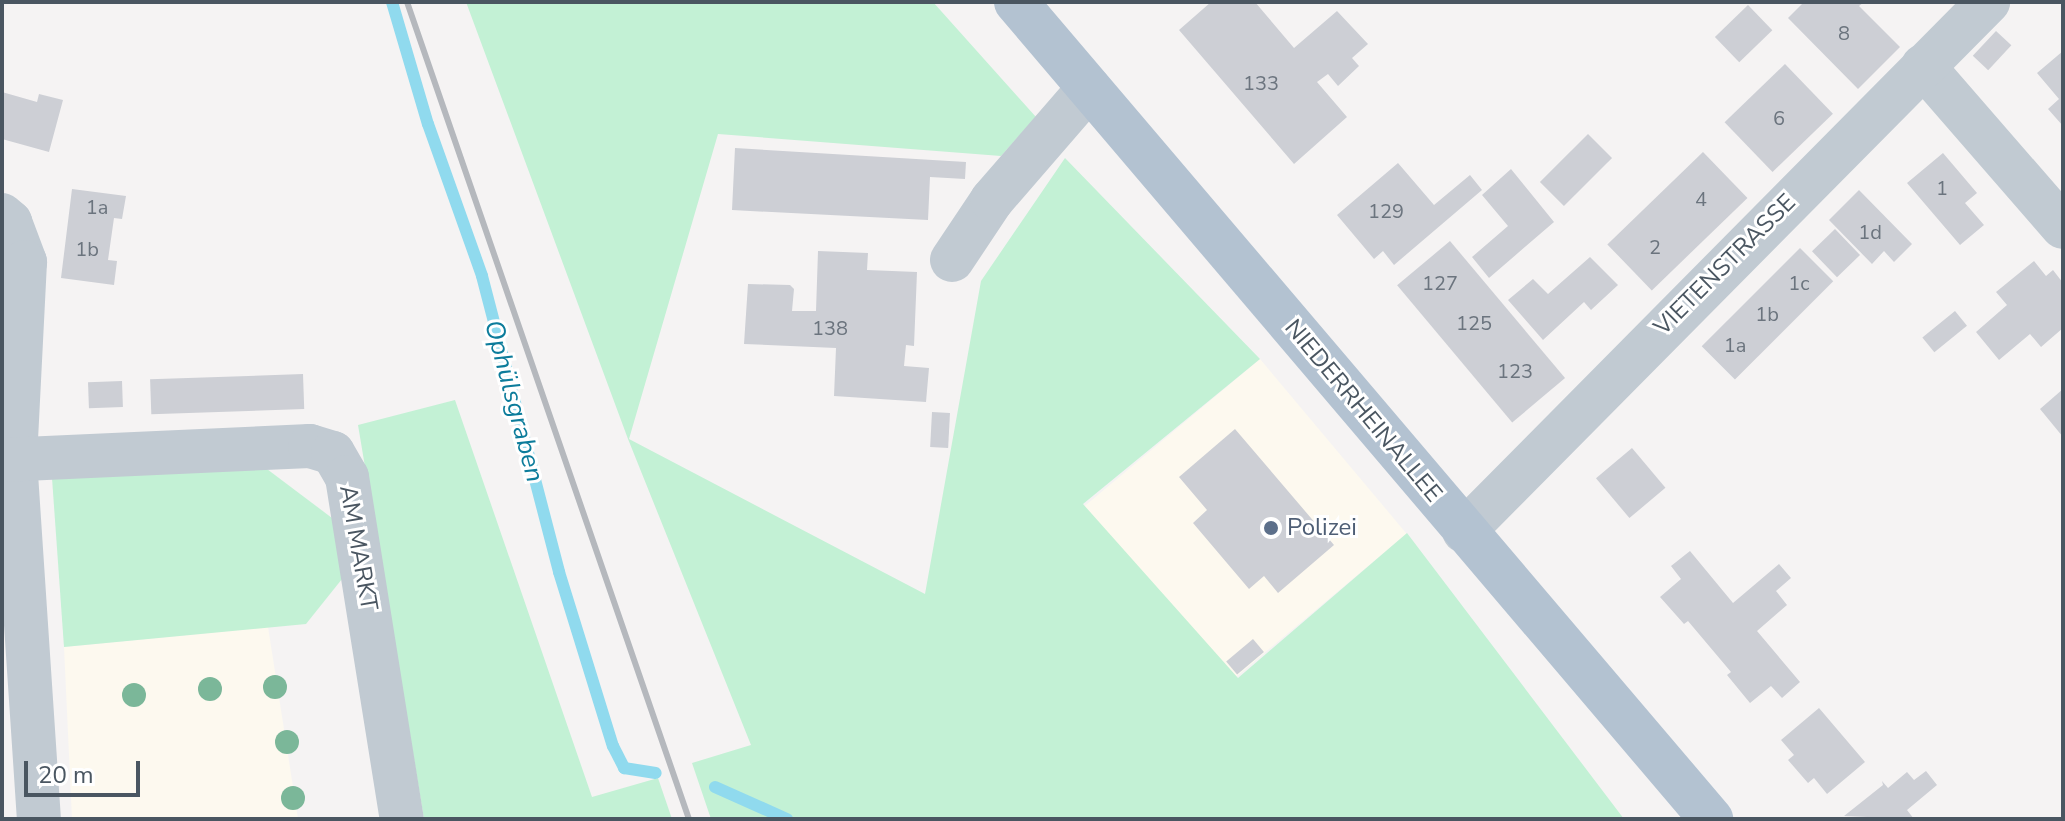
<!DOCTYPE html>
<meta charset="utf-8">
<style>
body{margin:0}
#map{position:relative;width:2065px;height:821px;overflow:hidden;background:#f5f3f3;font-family:"Nunito Sans",sans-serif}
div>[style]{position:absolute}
.commercial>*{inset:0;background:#fdf9ef;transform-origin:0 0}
.green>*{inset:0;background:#c3f1d5}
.stream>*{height:12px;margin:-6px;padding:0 6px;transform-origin:6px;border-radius:6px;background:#90daee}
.building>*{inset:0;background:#cdcfd5;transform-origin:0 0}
.minor>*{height:44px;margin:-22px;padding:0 22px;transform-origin:22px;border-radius:22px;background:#c1cad2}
.major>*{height:44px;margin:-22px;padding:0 22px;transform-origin:22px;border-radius:22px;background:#b3c2d1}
.rail>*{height:6px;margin:-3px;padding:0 3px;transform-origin:3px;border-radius:3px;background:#b5b8bd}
.trees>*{width:24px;height:24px;margin:-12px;border-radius:50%;background:#7bb799}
.dots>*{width:22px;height:22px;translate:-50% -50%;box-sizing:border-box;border:4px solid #fff;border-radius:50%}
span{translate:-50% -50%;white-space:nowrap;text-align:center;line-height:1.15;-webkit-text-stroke:6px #fff;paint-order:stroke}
.number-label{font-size:20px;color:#6b747e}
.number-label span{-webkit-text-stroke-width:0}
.street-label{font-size:24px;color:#4a5661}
.service-label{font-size:24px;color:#4e5e75}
.left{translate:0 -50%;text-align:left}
.water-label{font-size:26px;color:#0c7c9b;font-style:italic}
.frame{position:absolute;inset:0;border:4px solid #4a5661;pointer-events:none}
.scale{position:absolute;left:24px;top:761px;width:116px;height:36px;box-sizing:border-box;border:4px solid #4a5661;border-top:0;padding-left:10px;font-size:24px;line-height:28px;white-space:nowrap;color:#4a5661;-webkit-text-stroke:6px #fff;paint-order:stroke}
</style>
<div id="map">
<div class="commercial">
<div style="left:1260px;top:359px;width:228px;height:230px;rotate:50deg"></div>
<div style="clip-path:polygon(268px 627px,298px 819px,72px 819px,64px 647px)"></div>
</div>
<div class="green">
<div style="clip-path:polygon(466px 2px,933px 2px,1036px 117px,1001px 156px,718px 134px,629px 439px,925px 594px,981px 281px,1065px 158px,1260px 359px,1083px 504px,1238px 678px,1407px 533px,1624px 819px,711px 819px,692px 763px,751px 745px,628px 439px)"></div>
<div style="clip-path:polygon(455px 400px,592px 797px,658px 778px,672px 819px,424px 819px,358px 425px)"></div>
<div style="clip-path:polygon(259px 463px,336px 521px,342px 579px,306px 624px,64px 647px,52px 478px)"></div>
</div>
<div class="stream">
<div style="left:392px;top:2px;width:127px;rotate:73.6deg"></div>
<div style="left:428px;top:124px;width:161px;rotate:70.4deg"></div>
<div style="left:482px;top:276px;width:306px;rotate:75.4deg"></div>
<div style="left:559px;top:572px;width:182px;rotate:72.8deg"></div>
<div style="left:613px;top:746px;width:25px;rotate:63deg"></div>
<div style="left:624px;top:768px;width:32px;rotate:9deg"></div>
<div style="left:715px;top:787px;width:79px;rotate:24deg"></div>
</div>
<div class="building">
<div style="clip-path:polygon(1211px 2px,1255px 2px,1294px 48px,1337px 11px,1368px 44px,1352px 58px,1359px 66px,1338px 86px,1328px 74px,1317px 82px,1347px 117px,1294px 164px,1179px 30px)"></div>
<div style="clip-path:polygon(1804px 2px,1864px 2px,1859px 6px,1900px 47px,1858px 89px,1788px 18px)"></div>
<div style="left:1748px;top:5px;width:35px;height:46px;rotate:46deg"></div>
<div style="left:1996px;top:31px;width:21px;height:34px;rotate:43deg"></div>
<div style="clip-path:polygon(2063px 51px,2063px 126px,2048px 109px,2059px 99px,2037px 73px)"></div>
<div style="left:1785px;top:64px;width:69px;height:84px;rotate:46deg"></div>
<div style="clip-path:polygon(2px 92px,37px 102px,39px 94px,63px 100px,49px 152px,2px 139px)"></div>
<div style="left:1588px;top:134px;width:34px;height:68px;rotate:45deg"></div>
<div style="clip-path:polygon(735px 148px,966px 162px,965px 179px,930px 177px,928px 220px,732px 210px)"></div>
<div style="left:1703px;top:152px;width:64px;height:133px;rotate:46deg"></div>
<div style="clip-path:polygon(1943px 153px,1977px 193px,1965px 203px,1984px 225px,1960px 245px,1907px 183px)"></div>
<div style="clip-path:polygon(1398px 163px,1434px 205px,1470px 175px,1482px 190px,1394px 265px,1383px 251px,1374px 259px,1337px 215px)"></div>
<div style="clip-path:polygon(1511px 169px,1554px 222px,1489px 278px,1472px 257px,1508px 226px,1482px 195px)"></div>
<div style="clip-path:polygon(72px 189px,126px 196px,122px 219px,114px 218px,108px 260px,117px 261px,114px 285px,61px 278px)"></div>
<div style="clip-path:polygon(1859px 190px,1912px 244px,1894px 262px,1884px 251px,1872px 264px,1829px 220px)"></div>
<div style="left:1835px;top:229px;width:36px;height:32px;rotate:46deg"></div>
<div style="left:1450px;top:241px;width:179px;height:69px;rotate:50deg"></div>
<div style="left:1800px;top:248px;width:47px;height:139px;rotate:45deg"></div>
<div style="clip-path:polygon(818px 251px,868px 253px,867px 270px,917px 272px,914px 346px,906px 345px,904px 366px,929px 368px,926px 402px,834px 396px,836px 348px,744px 344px,748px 284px,790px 285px,794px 289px,792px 311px,816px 311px)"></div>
<div style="clip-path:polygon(1590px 257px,1618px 285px,1591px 310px,1584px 302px,1543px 340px,1508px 300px,1533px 279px,1548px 294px)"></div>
<div style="clip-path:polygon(2034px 261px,2046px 276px,2053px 270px,2063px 283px,2063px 328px,2041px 347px,2030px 334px,1999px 360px,1976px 332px,2007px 305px,1996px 292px)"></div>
<div style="left:1955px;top:311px;width:19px;height:42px;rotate:51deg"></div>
<div style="left:303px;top:374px;width:35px;height:153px;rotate:88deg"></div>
<div style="left:122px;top:381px;width:26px;height:34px;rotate:88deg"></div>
<div style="clip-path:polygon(2063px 389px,2063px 437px,2040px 409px)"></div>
<div style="left:932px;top:412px;width:18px;height:35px;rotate:3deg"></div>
<div style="clip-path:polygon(1235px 429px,1334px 545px,1278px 593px,1264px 576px,1249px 589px,1193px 523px,1207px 510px,1179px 477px)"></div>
<div style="left:1632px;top:448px;width:52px;height:47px;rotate:50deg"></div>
<div style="clip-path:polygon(1690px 551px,1733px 603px,1779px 564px,1791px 578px,1776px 591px,1787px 605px,1757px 631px,1800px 682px,1782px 698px,1771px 686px,1750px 703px,1727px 675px,1731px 672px,1688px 621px,1684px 624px,1660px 597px,1681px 579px,1671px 566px)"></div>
<div style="left:1253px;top:639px;width:17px;height:35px;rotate:50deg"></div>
<div style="clip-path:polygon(1819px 708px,1865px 762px,1827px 794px,1814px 778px,1808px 783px,1788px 760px,1794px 755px,1781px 740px)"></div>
<div style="clip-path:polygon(1926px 771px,1937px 785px,1907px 810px,1914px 819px,1844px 816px,1883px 785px,1882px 781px,1888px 788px,1907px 772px,1914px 780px)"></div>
</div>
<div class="minor">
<div style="left:1923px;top:66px;width:213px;rotate:49deg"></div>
<div style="left:2px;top:215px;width:11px;rotate:41deg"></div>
<div style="left:10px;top:222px;width:43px;rotate:69.4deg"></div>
<div style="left:25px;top:262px;width:197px;rotate:92.9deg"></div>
<div style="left:15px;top:459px;width:361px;rotate:86.2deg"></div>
<div style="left:952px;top:260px;width:72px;rotate:-56.3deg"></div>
<div style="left:992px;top:200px;width:148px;rotate:-49.1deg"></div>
<div style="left:2px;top:460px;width:308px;rotate:-2.6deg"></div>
<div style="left:310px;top:446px;width:24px;rotate:17deg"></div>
<div style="left:333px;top:453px;width:28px;rotate:60deg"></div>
<div style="left:347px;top:477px;width:346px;rotate:80.9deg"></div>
<div style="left:1464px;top:531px;width:745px;rotate:-45.27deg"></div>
</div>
<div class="major">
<div style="left:1016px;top:2px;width:1073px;rotate:49.61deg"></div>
</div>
<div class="rail">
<div style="left:407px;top:2px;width:864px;rotate:70.96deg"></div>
</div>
<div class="trees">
<div style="left:275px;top:687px"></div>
<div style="left:210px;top:689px"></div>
<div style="left:134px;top:695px"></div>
<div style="left:287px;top:742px"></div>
<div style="left:293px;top:798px"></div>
</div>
<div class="dots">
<div style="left:1271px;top:528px;background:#5c6f8a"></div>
</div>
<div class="number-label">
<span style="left:1844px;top:33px">8</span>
<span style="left:1261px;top:83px">133</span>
<span style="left:1779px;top:118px">6</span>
<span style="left:1942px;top:188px">1</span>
<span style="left:1701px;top:199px">4</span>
<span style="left:97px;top:207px">1a</span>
<span style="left:1386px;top:211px">129</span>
<span style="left:1870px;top:232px">1d</span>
<span style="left:1655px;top:247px">2</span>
<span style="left:87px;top:249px">1b</span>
<span style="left:1440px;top:283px">127</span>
<span style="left:1799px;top:283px">1c</span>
<span style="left:1767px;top:314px">1b</span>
<span style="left:1474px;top:323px">125</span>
<span style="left:830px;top:328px">138</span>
<span style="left:1735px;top:345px">1a</span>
<span style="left:1515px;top:371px">123</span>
</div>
<div class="street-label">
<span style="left:1725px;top:265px;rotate:-45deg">VIETENSTRASSE</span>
<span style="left:1363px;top:411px;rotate:50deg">NIEDERRHEINALLEE</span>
<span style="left:358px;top:548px;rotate:80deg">AM MARKT</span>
</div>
<div class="service-label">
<span class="left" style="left:1287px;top:528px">Polizei</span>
</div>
<div class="water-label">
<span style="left:514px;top:401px;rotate:75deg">Ophülsgraben</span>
</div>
<div class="frame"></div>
<div class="scale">20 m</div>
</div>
